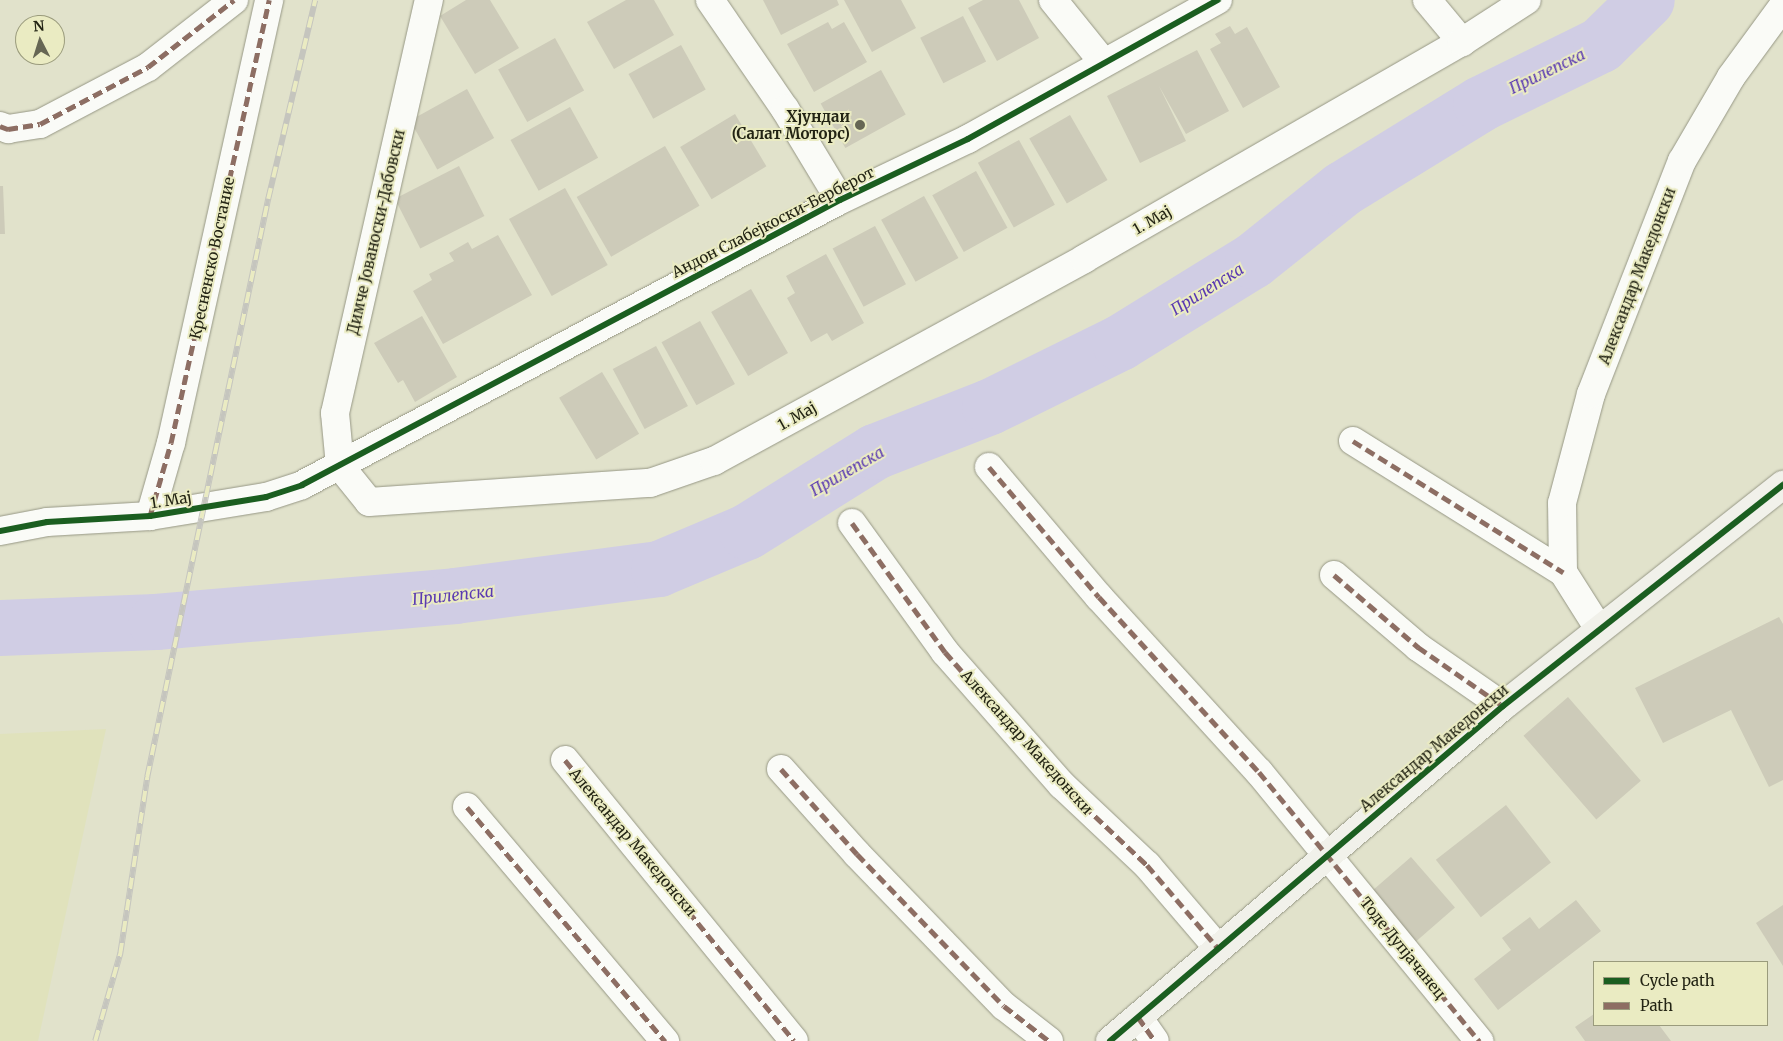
<!DOCTYPE html>
<meta charset="utf-8">
<style>
body{margin:0}
#map{position:relative;width:1783px;height:1041px;overflow:hidden;background:#e1e2cb;font-family:Merriweather,serif}
div>[style]{position:absolute}
.built>*{inset:0;background:#e0e2bc}
.river>*{height:56px;margin:-28px;padding:0 28px;transform-origin:28px;border-radius:28px;background:#d0cde4}
.building>*{inset:0;background:#cdcbb9;transform-origin:0 0}
.roads{filter:drop-shadow(0 0 1px #969785) drop-shadow(0 0 1px #969785)}
.street>*{height:28px;margin:-14px;padding:0 14px;transform-origin:14px;border-radius:14px;background:#fafbf7}
.secondary>*{height:28px;margin:-14px;padding:0 14px;transform-origin:14px;border-radius:14px;background:#f1f1ea}
.rail>*{height:5.5px;margin-top:-2.75px;transform-origin:0;background:repeating-linear-gradient(90deg,#eaebc2 0 11px,#c5c5be 0 22px);box-sizing:border-box;border-block:1px solid #c5c5be}
.quiet>*{height:5px;margin-top:-2.5px;transform-origin:0;background:repeating-linear-gradient(90deg,#8d6e63 0 10px,transparent 0 15px)}
.cycleway>*{height:6px;margin:-3px;padding:0 3px;transform-origin:3px;border-radius:3px;background:#1b5e20}
.dots>*{width:14px;height:14px;translate:-50% -50%;box-sizing:border-box;border:2px solid #eaebc2;border-radius:50%}
span{translate:-50% -50%;white-space:nowrap;text-align:center;line-height:1.15;-webkit-text-stroke:4px #eaebc2;paint-order:stroke}
.poi-label{font-size:15px;color:#232414;font-weight:700}
.right{translate:-100% -50%;text-align:right}
.street-label{font-size:15px;color:#232414}
.water-label{font-size:16px;color:#5a3ab2;font-style:italic}
.legend{position:absolute;left:1593px;top:961px;width:175px;height:65px;box-sizing:border-box;background:#eaebc2;border:1px solid #9a9b7c;margin:0;padding:6px 9px;list-style:none;font-size:15px;color:#232414}
.legend li{display:flex;align-items:center;gap:10px;height:25px}
.legend b{width:25px;border:1px solid #9a9b7c}
.north{position:absolute;left:15px;top:15px;width:50px;height:50px;box-sizing:border-box;background:#eaebc2;border:1px solid #9a9b7c;border-radius:50%;rotate:355deg;font-size:14px;font-weight:700;line-height:20px;text-align:center;color:#232414}
.north::after{content:'';display:block;margin:auto;width:18px;height:22px;background:#666654;clip-path:polygon(50% 0,100% 100%,50% 72%,0 100%)}
</style>
<div id="map">
<div class="built">
<div style="clip-path:polygon(106px 729px,38px 1041px,0 1041px,0 734px)"></div>
</div>
<div class="river">
<div style="left:0;top:628px;width:156px;rotate:-2.2deg"></div>
<div style="left:156px;top:622px;width:141px;rotate:-4.9deg"></div>
<div style="left:296px;top:610px;width:160px;rotate:-5deg"></div>
<div style="left:455px;top:596px;width:206px;rotate:-7.5deg"></div>
<div style="left:659px;top:569px;width:95px;rotate:-22.8deg"></div>
<div style="left:747px;top:532px;width:151px;rotate:-32deg"></div>
<div style="left:875px;top:452px;width:123px;rotate:-21.4deg"></div>
<div style="left:990px;top:407px;width:145px;rotate:-26.2deg"></div>
<div style="left:1120px;top:343px;width:156px;rotate:-31.7deg"></div>
<div style="left:1253px;top:261px;width:115px;rotate:-38.7deg"></div>
<div style="left:1343px;top:189px;width:162px;rotate:-31.6deg"></div>
<div style="left:1481px;top:104px;width:134px;rotate:-26.2deg"></div>
<div style="left:1601px;top:45px;width:64px;rotate:-44.4deg"></div>
</div>
<div class="building">
<div style="clip-path:polygon(466px 0,490px 0,519px 48px,475px 74px,440px 16px)"></div>
<div style="clip-path:polygon(626px 0,654px 0,674px 35px,614px 69px,587px 22px)"></div>
<div style="clip-path:polygon(763px 0,837px 0,839px 5px,781px 35px)"></div>
<div style="clip-path:polygon(844px 0,901px 0,916px 28px,872px 52px)"></div>
<div style="clip-path:polygon(983px 0,1019px 0,1039px 38px,997px 61px,968px 8px)"></div>
<div style="left:963px;top:16px;width:51px;height:48px;rotate:63deg"></div>
<div style="clip-path:polygon(828px 22px,832px 29px,844px 22px,867px 62px,814px 92px,787px 44px)"></div>
<div style="clip-path:polygon(1230px 26px,1235px 34px,1247px 27px,1280px 87px,1243px 108px,1210px 49px,1221px 43px,1215px 34px)"></div>
<div style="left:555px;top:38px;width:60px;height:65px;rotate:61deg"></div>
<div style="left:681px;top:45px;width:51px;height:60px;rotate:61deg"></div>
<div style="clip-path:polygon(1197px 50px,1229px 111px,1186px 134px,1159px 86px,1186px 141px,1140px 163px,1107px 96px)"></div>
<div style="left:881px;top:70px;width:51px;height:69px;rotate:61deg"></div>
<div style="left:467px;top:89px;width:56px;height:65px;rotate:61deg"></div>
<div style="left:570px;top:107px;width:58px;height:68px;rotate:61deg"></div>
<div style="left:735px;top:114px;width:61px;height:64px;rotate:59deg"></div>
<div style="left:1070px;top:115px;width:75px;height:47px;rotate:60deg"></div>
<div style="left:1019px;top:140px;width:74px;height:47px;rotate:61deg"></div>
<div style="left:665px;top:146px;width:69px;height:102px;rotate:60deg"></div>
<div style="left:459px;top:166px;width:56px;height:72px;rotate:63deg"></div>
<div style="left:976px;top:171px;width:65px;height:50px;rotate:61deg"></div>
<div style="clip-path:polygon(0 186px,3px 186px,5px 234px,0 234px)"></div>
<div style="left:565px;top:188px;width:88px;height:64px;rotate:61deg"></div>
<div style="left:924px;top:196px;width:71px;height:49px;rotate:61deg"></div>
<div style="left:875px;top:226px;width:66px;height:48px;rotate:62deg"></div>
<div style="clip-path:polygon(498px 235px,532px 295px,443px 344px,413px 291px,432px 280px,429px 274px,454px 261px,449px 253px,468px 242px,472px 249px)"></div>
<div style="clip-path:polygon(826px 254px,864px 323px,832px 341px,827px 333px,811px 342px,787px 298px,795px 293px,786px 276px)"></div>
<div style="left:751px;top:289px;width:74px;height:46px;rotate:60deg"></div>
<div style="clip-path:polygon(422px 316px,457px 377px,415px 402px,403px 380px,398px 383px,374px 343px)"></div>
<div style="left:700px;top:321px;width:72px;height:44px;rotate:61deg"></div>
<div style="left:656px;top:346px;width:68px;height:49px;rotate:62deg"></div>
<div style="left:602px;top:372px;width:72px;height:50px;rotate:59deg"></div>
<div style="clip-path:polygon(1779px 617px,1783px 624px,1783px 780px,1769px 787px,1731px 710px,1663px 743px,1635px 688px)"></div>
<div style="left:1568px;top:697px;width:111px;height:59px;rotate:49deg"></div>
<div style="left:1506px;top:805px;width:73px;height:89px;rotate:52deg"></div>
<div style="left:1411px;top:857px;width:67px;height:54px;rotate:49deg"></div>
<div style="clip-path:polygon(1576px 900px,1601px 931px,1498px 1010px,1474px 979px,1511px 950px,1502px 938px,1530px 917px,1539px 929px)"></div>
<div style="clip-path:polygon(1783px 905px,1783px 966px,1756px 923px)"></div>
<div style="clip-path:polygon(1594px 1014px,1594px 1025px,1659px 1025px,1671px 1041px,1585px 1041px,1575px 1027px)"></div>
</div>
<div class="roads">
<div class="street">
<div style="left:710px;top:0;width:132px;rotate:55.5deg"></div>
<div style="left:785px;top:109px;width:106px;rotate:58.9deg"></div>
<div style="left:1053px;top:0;width:80px;rotate:51.1deg"></div>
<div style="left:1427px;top:0;width:55px;rotate:50.2deg"></div>
<div style="left:0;top:126px;width:9px;rotate:21deg"></div>
<div style="left:8px;top:129px;width:32px;rotate:-9deg"></div>
<div style="left:40px;top:124px;width:122px;rotate:-27.8deg"></div>
<div style="left:148px;top:67px;width:109px;rotate:-37.9deg"></div>
<div style="left:1353px;top:441px;width:248px;rotate:32deg"></div>
<div style="left:340px;top:466px;width:46px;rotate:51.1deg"></div>
<div style="left:369px;top:502px;width:282px;rotate:-3.9deg"></div>
<div style="left:650px;top:483px;width:68px;rotate:-19deg"></div>
<div style="left:714px;top:461px;width:422px;rotate:-28.6deg"></div>
<div style="left:1084px;top:259px;width:436px;rotate:-29.9deg"></div>
<div style="left:1462px;top:42px;width:77px;rotate:-32.9deg"></div>
<div style="left:340px;top:466px;width:53px;rotate:-95.4deg"></div>
<div style="left:335px;top:413px;width:424px;rotate:-77.2deg"></div>
<div style="left:989px;top:467px;width:170px;rotate:49.8deg"></div>
<div style="left:1099px;top:597px;width:237px;rotate:47.6deg"></div>
<div style="left:1259px;top:772px;width:348px;rotate:50.7deg"></div>
<div style="left:150px;top:516px;width:76px;rotate:-74deg"></div>
<div style="left:171px;top:443px;width:454px;rotate:-77.5deg"></div>
<div style="left:852px;top:523px;width:159px;rotate:54.2deg"></div>
<div style="left:945px;top:652px;width:177px;rotate:48.7deg"></div>
<div style="left:1062px;top:785px;width:117px;rotate:43.3deg"></div>
<div style="left:1147px;top:865px;width:108px;rotate:49.5deg"></div>
<div style="left:0;top:531px;width:48px;rotate:-10.8deg"></div>
<div style="left:47px;top:522px;width:103px;rotate:-3.3deg"></div>
<div style="left:150px;top:516px;width:118px;rotate:-9.3deg"></div>
<div style="left:266px;top:497px;width:38px;rotate:-18deg"></div>
<div style="left:302px;top:485px;width:609px;rotate:-27.91deg"></div>
<div style="left:840px;top:200px;width:142px;rotate:-25.5deg"></div>
<div style="left:968px;top:139px;width:286px;rotate:-29.1deg"></div>
<div style="left:1334px;top:575px;width:111px;rotate:40.6deg"></div>
<div style="left:1418px;top:647px;width:103px;rotate:34.8deg"></div>
<div style="left:1599px;top:629px;width:67px;rotate:-122.3deg"></div>
<div style="left:1563px;top:572px;width:69px;rotate:-90.8deg"></div>
<div style="left:1562px;top:503px;width:113px;rotate:-75.1deg"></div>
<div style="left:1591px;top:394px;width:250px;rotate:-68.7deg"></div>
<div style="left:1682px;top:161px;width:97px;rotate:-59.7deg"></div>
<div style="left:1731px;top:77px;width:88px;rotate:-53.8deg"></div>
<div style="left:565px;top:760px;width:362px;rotate:50.8deg"></div>
<div style="left:781px;top:769px;width:114px;rotate:48.2deg"></div>
<div style="left:857px;top:854px;width:211px;rotate:46deg"></div>
<div style="left:1004px;top:1006px;width:57px;rotate:37.9deg"></div>
<div style="left:467px;top:807px;width:307px;rotate:49.8deg"></div>
<div style="left:1138px;top:1017px;width:29px;rotate:55deg"></div>
</div>
<div class="secondary">
<div style="left:1110px;top:1041px;width:516px;rotate:-40.44deg"></div>
<div style="left:1503px;top:706px;width:357px;rotate:-38.3deg"></div>
</div>
</div>
<div class="rail">
<div style="left:95px;top:1041px;width:91px;rotate:-74deg"></div>
<div style="left:120px;top:954px;width:179px;rotate:-81.3deg"></div>
<div style="left:147px;top:777px;width:591px;rotate:-78.18deg"></div>
<div style="left:268px;top:199px;width:204px;rotate:-76.7deg"></div>
</div>
<div class="quiet">
<div style="left:0;top:126px;width:9px;rotate:21deg"></div>
<div style="left:8px;top:129px;width:32px;rotate:-9deg"></div>
<div style="left:40px;top:124px;width:122px;rotate:-27.8deg"></div>
<div style="left:148px;top:67px;width:109px;rotate:-37.9deg"></div>
<div style="left:1353px;top:441px;width:248px;rotate:32deg"></div>
<div style="left:989px;top:467px;width:170px;rotate:49.8deg"></div>
<div style="left:1099px;top:597px;width:237px;rotate:47.6deg"></div>
<div style="left:1259px;top:772px;width:348px;rotate:50.7deg"></div>
<div style="left:150px;top:516px;width:76px;rotate:-74deg"></div>
<div style="left:171px;top:443px;width:454px;rotate:-77.5deg"></div>
<div style="left:852px;top:523px;width:159px;rotate:54.2deg"></div>
<div style="left:945px;top:652px;width:177px;rotate:48.7deg"></div>
<div style="left:1062px;top:785px;width:117px;rotate:43.3deg"></div>
<div style="left:1147px;top:865px;width:108px;rotate:49.5deg"></div>
<div style="left:1334px;top:575px;width:111px;rotate:40.6deg"></div>
<div style="left:1418px;top:647px;width:103px;rotate:34.8deg"></div>
<div style="left:565px;top:760px;width:362px;rotate:50.8deg"></div>
<div style="left:781px;top:769px;width:114px;rotate:48.2deg"></div>
<div style="left:857px;top:854px;width:211px;rotate:46deg"></div>
<div style="left:1004px;top:1006px;width:57px;rotate:37.9deg"></div>
<div style="left:467px;top:807px;width:307px;rotate:49.8deg"></div>
<div style="left:1138px;top:1017px;width:29px;rotate:55deg"></div>
</div>
<div class="cycleway">
<div style="left:0;top:531px;width:48px;rotate:-10.8deg"></div>
<div style="left:47px;top:522px;width:103px;rotate:-3.3deg"></div>
<div style="left:150px;top:516px;width:118px;rotate:-9.3deg"></div>
<div style="left:266px;top:497px;width:38px;rotate:-18deg"></div>
<div style="left:302px;top:485px;width:609px;rotate:-27.91deg"></div>
<div style="left:840px;top:200px;width:142px;rotate:-25.5deg"></div>
<div style="left:968px;top:139px;width:286px;rotate:-29.1deg"></div>
<div style="left:1110px;top:1041px;width:516px;rotate:-40.44deg"></div>
<div style="left:1503px;top:706px;width:357px;rotate:-38.3deg"></div>
</div>
<div class="dots">
<div style="left:860px;top:125px;background:#666654"></div>
</div>
<div class="poi-label">
<span class="right" style="left:850px;top:125px">Хјундаи<br>(Салат Моторс)</span>
</div>
<div class="street-label">
<span style="left:1152px;top:220px;rotate:-30deg">1. Мај</span>
<span style="left:773px;top:222px;rotate:-27deg">Андон Слабејкоски-Берберот</span>
<span style="left:376px;top:232px;rotate:-77deg">Димче Јованоски-Дабовски</span>
<span style="left:212px;top:258px;rotate:-78deg">Кресненско Востание</span>
<span style="left:1637px;top:276px;rotate:-69deg">Александар Македонски</span>
<span style="left:797px;top:416px;rotate:-29deg">1. Мај</span>
<span style="left:171px;top:500px;rotate:-9deg">1. Мај</span>
<span style="left:1027px;top:742px;rotate:48deg">Александар Македонски</span>
<span style="left:1434px;top:748px;rotate:-40deg">Александар Македонски</span>
<span style="left:633px;top:842px;rotate:50deg">Александар Македонски</span>
<span style="left:1403px;top:948px;rotate:51deg">Тоде Дупјачанец</span>
</div>
<div class="water-label">
<span style="left:1547px;top:71px;rotate:-26deg">Прилепска</span>
<span style="left:1207px;top:289px;rotate:-32deg">Прилепска</span>
<span style="left:847px;top:471px;rotate:-30deg">Прилепска</span>
<span style="left:453px;top:595px;rotate:-6deg">Прилепска</span>
</div>
<ul class="legend">
<li><b style="height:6px;background:#1b5e20"></b>Cycle path</li>
<li><b style="height:6px;background:#8d6e63"></b>Path</li>
</ul>
<div class="north">N</div>
</div>
